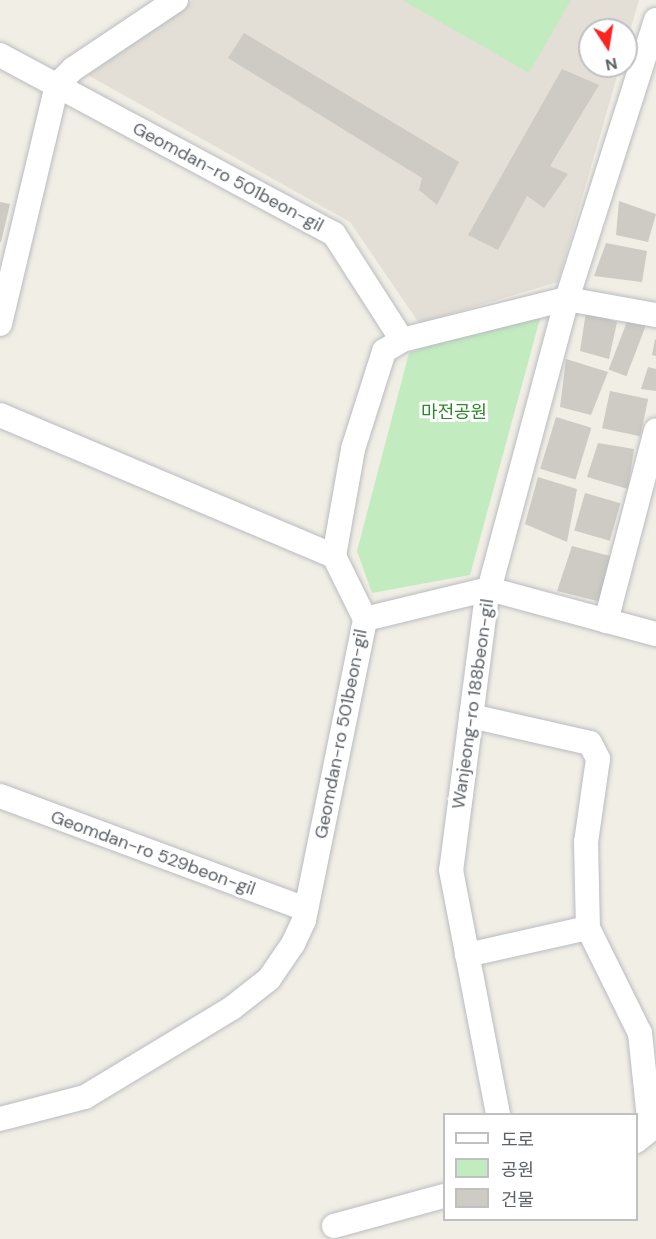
<!DOCTYPE html>
<meta charset="utf-8">
<style>
body{margin:0}
#map{position:relative;width:656px;height:1239px;overflow:hidden;background:#f1eee5;font-family:"DM Sans","Noto Sans KR",sans-serif}
div>[style]{position:absolute}
.education>*{inset:0;background:#e3dfd6}
.green>*{inset:0;background:#c2ebc0}
.building>*{inset:0;background:#cecac4;transform-origin:0 0}
.roads{filter:drop-shadow(0 0 2px #b8bcc0) drop-shadow(0 0 2px #b8bcc0)}
.minor>*{height:24px;margin:-12px;padding:0 12px;transform-origin:12px;border-radius:12px;background:#fff}
span{translate:-50% -50%;white-space:nowrap;text-align:center;line-height:1.15;-webkit-text-stroke:6px #fff;paint-order:stroke}
.street-label{font-size:18px;color:#5d6267}
.park-label{font-size:18px;color:#2e872c}
.legend{position:absolute;left:443px;top:1113px;width:195px;height:108px;box-sizing:border-box;background:#fff;border:2px solid #bec0c2;margin:0;padding:8px 10px;list-style:none;font-size:18px;color:#5d6267}
.legend li{display:flex;align-items:center;gap:12px;height:30px}
.legend b{width:30px;border:2px solid #bec0c2}
.north{position:absolute;left:578px;top:18px;width:60px;height:60px;box-sizing:border-box;background:#fff;border:2px solid #bec0c2;border-radius:50%;rotate:168deg;font-size:16px;font-weight:700;line-height:24px;text-align:center;color:#5d6267}
.north::after{content:'';display:block;margin:auto;width:21px;height:27px;background:#fb2421;clip-path:polygon(50% 0,100% 100%,50% 72%,0 100%)}
</style>
<div id="map">
<div class="education">
<div style="clip-path:polygon(193px 0,639px 0,626px 45px,626px 30px,590px 30px,590px 66px,620px 66px,558px 282px,419px 323px,350px 222px,88px 75px)"></div>
</div>
<div class="green">
<div style="clip-path:polygon(402px 0,571px 0,529px 73px)"></div>
<div style="clip-path:polygon(544px 304px,470px 575px,372px 593px,357px 551px,409px 353px)"></div>
</div>
<div class="building">
<div style="clip-path:polygon(244px 33px,459px 162px,437px 205px,419px 190px,422px 178px,228px 58px)"></div>
<div style="clip-path:polygon(562px 69px,599px 85px,550px 166px,568px 174px,544px 208px,527px 196px,498px 250px,468px 235px)"></div>
<div style="clip-path:polygon(619px 201px,656px 214px,648px 242px,616px 235px)"></div>
<div style="clip-path:polygon(0 202px,10px 204px,1px 242px,0 242px)"></div>
<div style="clip-path:polygon(606px 243px,647px 251px,642px 282px,594px 276px)"></div>
<div style="clip-path:polygon(586px 312px,617px 322px,609px 359px,580px 351px)"></div>
<div style="left:628px;top:319px;width:19px;height:54px;rotate:21deg"></div>
<div style="clip-path:polygon(655px 339px,656px 340px,656px 356px,652px 355px)"></div>
<div style="clip-path:polygon(566px 359px,608px 372px,591px 415px,560px 407px)"></div>
<div style="clip-path:polygon(648px 367px,656px 369px,656px 391px,641px 389px)"></div>
<div style="left:610px;top:391px;width:39px;height:38px;rotate:12deg"></div>
<div style="left:556px;top:417px;width:37px;height:54px;rotate:17deg"></div>
<div style="clip-path:polygon(598px 443px,634px 449px,628px 489px,587px 477px)"></div>
<div style="clip-path:polygon(538px 477px,577px 489px,567px 542px,525px 524px)"></div>
<div style="left:585px;top:493px;width:37px;height:39px;rotate:16deg"></div>
<div style="clip-path:polygon(572px 546px,610px 556px,601px 602px,557px 591px)"></div>
</div>
<div class="roads">
<div class="minor">
<div style="left:656px;top:20px;width:293px;rotate:107.7deg"></div>
<div style="left:567px;top:299px;width:90px;rotate:10.2deg"></div>
<div style="left:0;top:55px;width:379px;rotate:28.2deg"></div>
<div style="left:334px;top:234px;width:126px;rotate:57.3deg"></div>
<div style="left:0;top:324px;width:246px;rotate:-76.6deg"></div>
<div style="left:57px;top:85px;width:23px;rotate:-45deg"></div>
<div style="left:73px;top:69px;width:124px;rotate:-33.8deg"></div>
<div style="left:0;top:415px;width:363px;rotate:22.9deg"></div>
<div style="left:365px;top:619px;width:128px;rotate:-13.6deg"></div>
<div style="left:489px;top:589px;width:173px;rotate:15.1deg"></div>
<div style="left:606px;top:621px;width:197px;rotate:-75.3deg"></div>
<div style="left:471px;top:716px;width:122px;rotate:12.8deg"></div>
<div style="left:590px;top:743px;width:18px;rotate:63deg"></div>
<div style="left:598px;top:759px;width:84px;rotate:98.2deg"></div>
<div style="left:586px;top:842px;width:86px;rotate:88.7deg"></div>
<div style="left:588px;top:928px;width:117px;rotate:63.7deg"></div>
<div style="left:640px;top:1033px;width:85px;rotate:84deg"></div>
<div style="left:649px;top:1118px;width:15px;rotate:101deg"></div>
<div style="left:646px;top:1133px;width:13px;rotate:141deg"></div>
<div style="left:0;top:796px;width:326px;rotate:20.3deg"></div>
<div style="left:467px;top:955px;width:124px;rotate:-12.6deg"></div>
<div style="left:0;top:1119px;width:88px;rotate:-14.5deg"></div>
<div style="left:85px;top:1097px;width:172px;rotate:-31.2deg"></div>
<div style="left:232px;top:1008px;width:47px;rotate:-38.1deg"></div>
<div style="left:269px;top:979px;width:42px;rotate:-55.6deg"></div>
<div style="left:293px;top:944px;width:26px;rotate:-65deg"></div>
<div style="left:304px;top:920px;width:307px;rotate:-78.5deg"></div>
<div style="left:365px;top:619px;width:70px;rotate:-116.2deg"></div>
<div style="left:334px;top:556px;width:109px;rotate:-79.9deg"></div>
<div style="left:353px;top:449px;width:103px;rotate:-72.4deg"></div>
<div style="left:384px;top:351px;width:21px;rotate:-31deg"></div>
<div style="left:402px;top:340px;width:170px;rotate:-14deg"></div>
<div style="left:567px;top:299px;width:314px;rotate:105deg"></div>
<div style="left:486px;top:602px;width:270px;rotate:97.4deg"></div>
<div style="left:451px;top:870px;width:248px;rotate:79.1deg"></div>
<div style="left:334px;top:1226px;width:114px;rotate:-15.3deg"></div>
</div>
</div>
<div class="street-label">
<span style="left:228px;top:177px;rotate:28deg">Geomdan-ro 501beon-gil</span>
<span style="left:473px;top:704px;rotate:-82deg">Wanjeong-ro 188beon-gil</span>
<span style="left:341px;top:734px;rotate:-79deg">Geomdan-ro 501beon-gil</span>
<span style="left:153px;top:853px;rotate:20deg">Geomdan-ro 529beon-gil</span>
</div>
<div class="park-label">
<span style="left:454px;top:412px">마전공원</span>
</div>
<ul class="legend">
<li><b style="height:8px;background:#fff"></b>도로</li>
<li><b style="height:16px;background:#c2ebc0"></b>공원</li>
<li><b style="height:16px;background:#cecac4"></b>건물</li>
</ul>
<div class="north">N</div>
</div>
